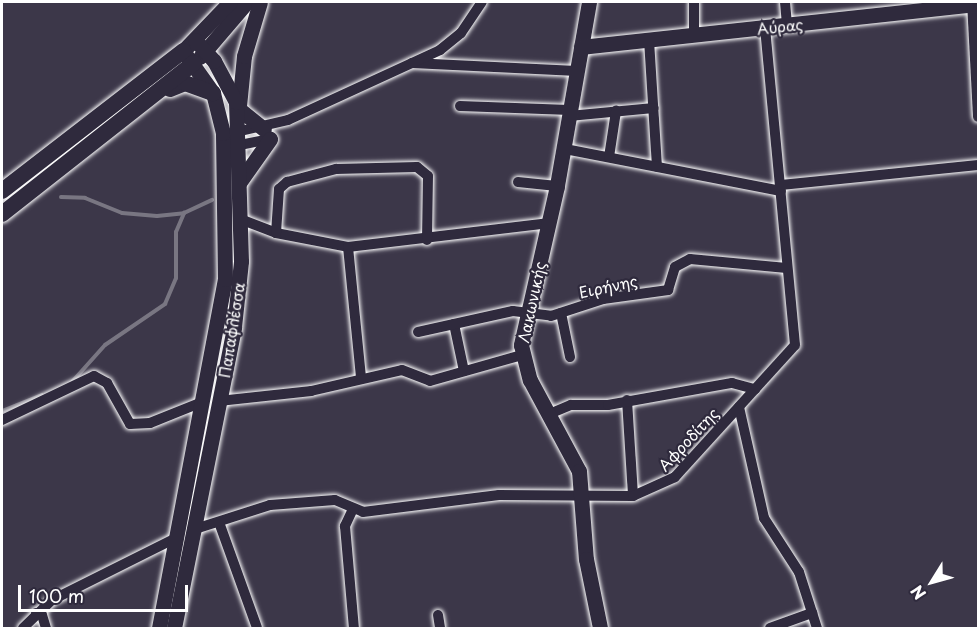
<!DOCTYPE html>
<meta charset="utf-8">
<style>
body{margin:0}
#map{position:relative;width:980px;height:630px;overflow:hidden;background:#3c3749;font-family:"Playpen Sans",sans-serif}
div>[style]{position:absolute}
.stream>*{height:4px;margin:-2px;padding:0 2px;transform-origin:2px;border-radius:2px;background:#797682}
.roads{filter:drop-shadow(0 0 2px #fff) drop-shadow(0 0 2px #fff)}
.street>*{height:10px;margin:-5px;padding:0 5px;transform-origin:5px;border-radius:5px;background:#2f2a3d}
.secondary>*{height:15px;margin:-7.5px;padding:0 7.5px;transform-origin:7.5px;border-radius:7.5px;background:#2f2a3d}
.primary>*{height:16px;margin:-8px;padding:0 8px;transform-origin:8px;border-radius:8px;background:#2f2a3d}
span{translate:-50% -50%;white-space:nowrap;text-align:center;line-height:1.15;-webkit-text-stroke:4.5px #2f2a3d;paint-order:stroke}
.street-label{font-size:15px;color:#fff}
.frame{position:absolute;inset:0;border:3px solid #fff;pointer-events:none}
.north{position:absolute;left:902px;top:552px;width:60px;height:60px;-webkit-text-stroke:4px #2f2a3d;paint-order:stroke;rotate:233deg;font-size:16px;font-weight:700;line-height:24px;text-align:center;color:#fff}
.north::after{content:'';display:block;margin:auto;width:21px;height:27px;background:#fff;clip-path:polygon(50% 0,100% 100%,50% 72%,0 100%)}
.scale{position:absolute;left:18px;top:585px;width:170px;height:27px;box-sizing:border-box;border:3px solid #fff;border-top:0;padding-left:8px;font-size:18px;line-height:21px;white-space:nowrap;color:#fff;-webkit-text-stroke:4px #2f2a3d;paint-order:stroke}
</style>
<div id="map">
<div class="stream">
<div style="left:61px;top:197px;width:24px;rotate:2deg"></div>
<div style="left:85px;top:198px;width:40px;rotate:22deg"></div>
<div style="left:122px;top:213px;width:35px;rotate:5deg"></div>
<div style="left:157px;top:216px;width:27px;rotate:-6deg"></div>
<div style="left:184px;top:213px;width:31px;rotate:-25deg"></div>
<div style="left:71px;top:383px;width:51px;rotate:-48.2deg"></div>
<div style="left:105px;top:345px;width:73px;rotate:-34.3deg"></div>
<div style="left:165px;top:304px;width:28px;rotate:-67deg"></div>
<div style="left:176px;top:278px;width:46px;rotate:-90deg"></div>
<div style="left:176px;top:232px;width:21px;rotate:-67deg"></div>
<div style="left:2px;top:411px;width:43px;rotate:-21.8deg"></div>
</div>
<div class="roads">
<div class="street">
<div style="left:694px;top:2px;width:33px;rotate:90deg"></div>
<div style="left:785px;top:2px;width:23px;rotate:85deg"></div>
<div style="left:972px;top:2px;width:115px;rotate:87deg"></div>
<div style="left:649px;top:40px;width:127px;rotate:86.4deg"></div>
<div style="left:412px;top:63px;width:165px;rotate:2.8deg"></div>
<div style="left:460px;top:106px;width:110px;rotate:2.1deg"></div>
<div style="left:569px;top:116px;width:85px;rotate:-5.4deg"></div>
<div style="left:232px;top:133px;width:57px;rotate:-13.1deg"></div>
<div style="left:288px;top:120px;width:167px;rotate:-24.7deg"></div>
<div style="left:440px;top:50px;width:27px;rotate:-39deg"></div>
<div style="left:461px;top:33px;width:37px;rotate:-56deg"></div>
<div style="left:230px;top:147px;width:41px;rotate:-11.3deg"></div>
<div style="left:565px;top:149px;width:220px;rotate:11deg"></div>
<div style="left:609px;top:157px;width:47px;rotate:-81.3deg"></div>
<div style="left:518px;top:182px;width:39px;rotate:6deg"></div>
<div style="left:781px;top:185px;width:198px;rotate:-5.8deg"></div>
<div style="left:240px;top:219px;width:39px;rotate:21deg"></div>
<div style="left:276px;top:233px;width:73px;rotate:11deg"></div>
<div style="left:348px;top:247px;width:201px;rotate:-6.8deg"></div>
<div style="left:276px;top:233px;width:44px;rotate:-86.1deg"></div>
<div style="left:279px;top:189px;width:11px;rotate:-41deg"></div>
<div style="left:287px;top:182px;width:51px;rotate:-14.9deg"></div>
<div style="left:336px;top:169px;width:81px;rotate:-1.4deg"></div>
<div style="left:417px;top:167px;width:14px;rotate:39deg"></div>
<div style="left:428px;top:176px;width:64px;rotate:90.9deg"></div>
<div style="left:348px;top:247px;width:131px;rotate:84.3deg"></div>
<div style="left:561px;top:313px;width:45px;rotate:78.4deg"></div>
<div style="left:454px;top:324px;width:48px;rotate:78deg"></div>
<div style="left:418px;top:332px;width:97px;rotate:-12.5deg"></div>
<div style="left:513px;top:311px;width:38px;rotate:7deg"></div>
<div style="left:551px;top:316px;width:55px;rotate:-18.1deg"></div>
<div style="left:603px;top:299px;width:66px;rotate:-7.9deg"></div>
<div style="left:668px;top:290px;width:24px;rotate:-73deg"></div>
<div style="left:675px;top:267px;width:17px;rotate:-28deg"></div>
<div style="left:690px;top:259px;width:97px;rotate:5.3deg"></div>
<div style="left:627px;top:400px;width:96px;rotate:86.4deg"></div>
<div style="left:219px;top:401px;width:93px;rotate:-6.2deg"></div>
<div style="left:311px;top:391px;width:93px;rotate:-13deg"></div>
<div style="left:402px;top:370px;width:30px;rotate:21deg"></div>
<div style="left:430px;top:381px;width:96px;rotate:-15.8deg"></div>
<div style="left:739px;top:407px;width:114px;rotate:77.3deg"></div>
<div style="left:764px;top:518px;width:64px;rotate:57.1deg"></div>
<div style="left:799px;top:572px;width:59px;rotate:72.2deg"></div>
<div style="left:547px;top:415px;width:26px;rotate:-23deg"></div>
<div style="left:571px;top:405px;width:37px"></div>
<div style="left:608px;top:405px;width:126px;rotate:-10.1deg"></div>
<div style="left:732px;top:383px;width:24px;rotate:15deg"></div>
<div style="left:2px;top:420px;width:102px;rotate:-25.6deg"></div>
<div style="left:94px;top:376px;width:15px;rotate:28deg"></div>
<div style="left:107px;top:383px;width:47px;rotate:60.7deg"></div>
<div style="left:130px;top:424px;width:20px;rotate:-3deg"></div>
<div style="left:150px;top:423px;width:56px;rotate:-22deg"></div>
<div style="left:352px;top:511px;width:17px;rotate:115deg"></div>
<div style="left:345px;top:526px;width:102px;rotate:85deg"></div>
<div style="left:220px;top:525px;width:109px;rotate:70.2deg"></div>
<div style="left:192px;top:530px;width:82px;rotate:-17.8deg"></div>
<div style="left:270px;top:505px;width:65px;rotate:-4.4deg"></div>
<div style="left:335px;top:500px;width:30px;rotate:23deg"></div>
<div style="left:363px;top:512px;width:137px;rotate:-7.1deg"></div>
<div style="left:499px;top:495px;width:134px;rotate:0.4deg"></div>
<div style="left:633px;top:496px;width:46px;rotate:-24.3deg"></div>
<div style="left:675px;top:477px;width:178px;rotate:-47.7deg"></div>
<div style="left:795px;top:345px;width:318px;rotate:-95.4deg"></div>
<div style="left:36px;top:613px;width:6px;rotate:18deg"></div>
<div style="left:42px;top:615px;width:14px;rotate:73deg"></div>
<div style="left:438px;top:615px;width:13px;rotate:81deg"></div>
<div style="left:23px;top:628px;width:40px;rotate:-44deg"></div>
<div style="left:52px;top:600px;width:136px;rotate:-26.6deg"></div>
<div style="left:770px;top:628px;width:45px;rotate:-19.7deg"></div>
</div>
<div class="secondary">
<div style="left:589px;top:2px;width:187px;rotate:99.9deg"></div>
<div style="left:557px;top:186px;width:163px;rotate:102.8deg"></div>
<div style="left:521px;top:345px;width:36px;rotate:76deg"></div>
<div style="left:530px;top:380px;width:103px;rotate:61.7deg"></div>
<div style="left:579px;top:471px;width:88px;rotate:85.5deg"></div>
<div style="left:586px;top:559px;width:70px;rotate:78.5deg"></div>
<div style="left:581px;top:47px;width:399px;rotate:-6.2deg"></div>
<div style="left:200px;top:57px;width:72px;rotate:-49.5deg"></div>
<div style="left:239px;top:106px;width:50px;rotate:-84.3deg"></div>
<div style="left:244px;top:56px;width:56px;rotate:-73.5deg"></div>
<div style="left:239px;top:109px;width:32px;rotate:39deg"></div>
<div style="left:239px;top:183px;width:54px;rotate:-54.8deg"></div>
<div style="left:159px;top:628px;width:355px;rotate:-79.3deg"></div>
<div style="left:225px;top:279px;width:146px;rotate:-90.8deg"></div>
<div style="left:223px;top:133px;width:41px;rotate:-104deg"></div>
<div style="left:213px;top:93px;width:52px;rotate:-125.5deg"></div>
<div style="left:183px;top:51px;width:68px;rotate:-46.2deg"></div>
<div style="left:174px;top:628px;width:307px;rotate:-78.7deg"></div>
<div style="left:234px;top:327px;width:66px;rotate:-83.9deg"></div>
<div style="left:241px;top:261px;width:159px;rotate:-91.8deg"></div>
<div style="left:236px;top:102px;width:47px;rotate:-118.2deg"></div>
<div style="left:214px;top:61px;width:28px;rotate:-132deg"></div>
</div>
<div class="primary">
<div style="left:170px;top:89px;width:16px;rotate:-22deg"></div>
<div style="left:185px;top:83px;width:30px;rotate:20deg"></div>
<div style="left:2px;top:191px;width:229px;rotate:-37.7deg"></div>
<div style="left:2px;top:214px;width:244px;rotate:-38.2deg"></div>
</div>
</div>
<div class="street-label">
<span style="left:780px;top:26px;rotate:-6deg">Αύρας</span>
<span style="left:608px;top:286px;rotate:-12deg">Ειρήνης</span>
<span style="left:531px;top:302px;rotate:-78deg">Λακωνικής</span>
<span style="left:231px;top:330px;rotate:-81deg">Παπαφλέσσα</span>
<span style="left:688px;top:439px;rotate:-47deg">Αφροδίτης</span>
</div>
<div class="frame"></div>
<div class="north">N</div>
<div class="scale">100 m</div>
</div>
